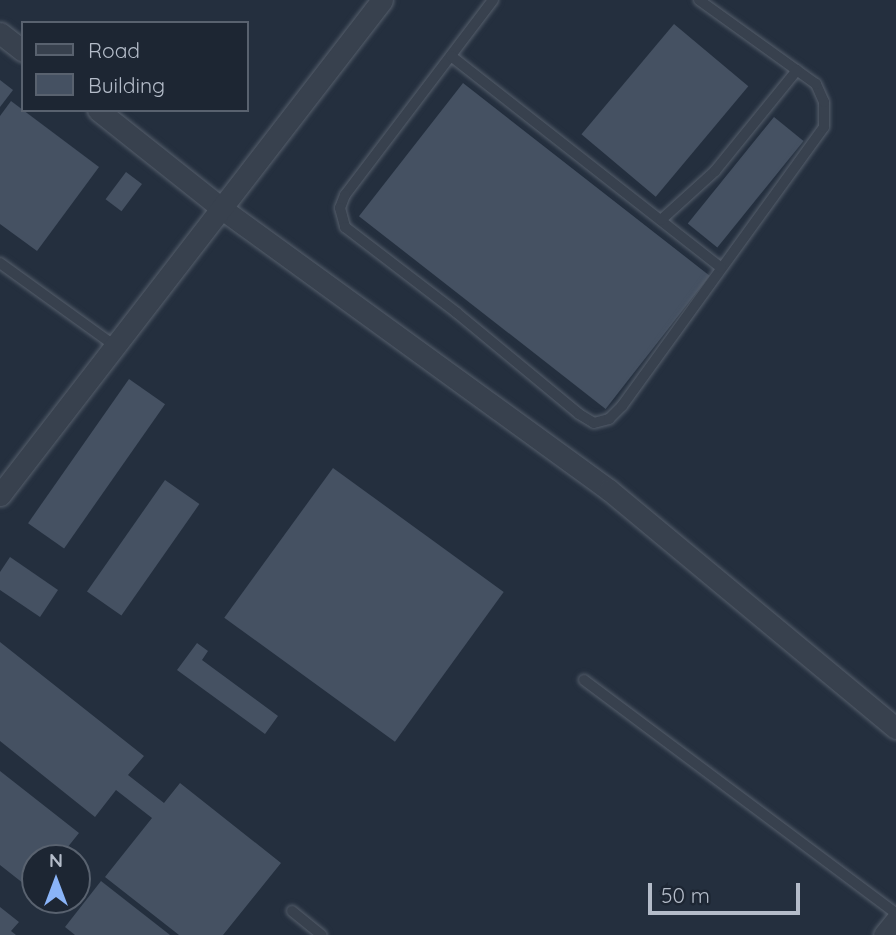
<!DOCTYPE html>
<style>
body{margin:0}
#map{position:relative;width:896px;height:935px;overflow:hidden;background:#242f3e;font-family:Quicksand,sans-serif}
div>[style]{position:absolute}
.building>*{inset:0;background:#455162;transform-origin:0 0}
.roads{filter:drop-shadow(0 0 2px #565f6c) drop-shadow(0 0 2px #565f6c)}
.service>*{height:10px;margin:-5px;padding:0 5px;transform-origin:5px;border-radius:5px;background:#38414e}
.minor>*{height:21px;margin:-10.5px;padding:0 10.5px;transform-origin:10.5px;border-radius:10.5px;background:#38414e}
span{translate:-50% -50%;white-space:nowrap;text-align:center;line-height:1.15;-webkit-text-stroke:6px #1d2633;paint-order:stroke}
.legend{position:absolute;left:21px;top:21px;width:228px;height:91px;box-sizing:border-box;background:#1d2633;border:2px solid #59626f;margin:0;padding:9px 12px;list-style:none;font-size:21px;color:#b4bcc9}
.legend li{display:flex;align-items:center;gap:14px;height:35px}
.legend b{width:35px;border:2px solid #59626f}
.north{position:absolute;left:21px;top:844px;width:70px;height:70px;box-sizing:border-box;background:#1d2633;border:2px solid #59626f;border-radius:50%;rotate:0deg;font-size:19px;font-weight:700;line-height:28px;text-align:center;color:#b4bcc9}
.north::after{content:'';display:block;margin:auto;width:24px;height:32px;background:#8ab4f8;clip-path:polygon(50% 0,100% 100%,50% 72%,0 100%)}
.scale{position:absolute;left:648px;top:883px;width:152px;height:32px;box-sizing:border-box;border:4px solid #b4bcc9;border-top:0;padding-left:9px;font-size:21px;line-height:24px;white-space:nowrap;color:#b4bcc9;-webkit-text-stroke:5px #1d2633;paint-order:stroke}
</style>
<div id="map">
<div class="building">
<div style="left:674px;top:24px;width:97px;height:144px;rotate:40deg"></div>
<div style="clip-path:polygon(0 80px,13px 90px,0 107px)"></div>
<div style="left:463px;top:83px;width:313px;height:169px;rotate:38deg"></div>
<div style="clip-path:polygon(11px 101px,99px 167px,37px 251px,0 224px,0 116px)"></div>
<div style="left:774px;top:117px;width:38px;height:137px;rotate:39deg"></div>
<div style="left:126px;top:172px;width:20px;height:34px;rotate:37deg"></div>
<div style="left:129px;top:379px;width:44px;height:176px;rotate:35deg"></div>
<div style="left:333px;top:468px;width:211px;height:185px;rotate:36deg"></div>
<div style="left:165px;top:480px;width:42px;height:136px;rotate:35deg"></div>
<div style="clip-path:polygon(10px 557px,58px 590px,40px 617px,0 590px,0 572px)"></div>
<div style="clip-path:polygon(0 642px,144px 756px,128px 775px,164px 803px,180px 783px,281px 863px,223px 935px,179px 935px,105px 877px,152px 818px,116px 790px,95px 817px,0 741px)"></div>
<div style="clip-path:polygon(197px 643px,208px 651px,202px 660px,278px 716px,265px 734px,177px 670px)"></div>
<div style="clip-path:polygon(0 771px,79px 833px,59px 858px,35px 858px,33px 891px,0 865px)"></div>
<div style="clip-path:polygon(101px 881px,170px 935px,75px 935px,65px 927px)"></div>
<div style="clip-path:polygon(0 907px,19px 922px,11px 931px,16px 935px,0 935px)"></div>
</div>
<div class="roads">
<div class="service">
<div style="left:493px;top:0;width:245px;rotate:127.2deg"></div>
<div style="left:345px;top:195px;width:14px;rotate:111deg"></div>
<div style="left:340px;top:208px;width:20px;rotate:75deg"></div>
<div style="left:345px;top:227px;width:141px;rotate:37.5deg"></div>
<div style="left:457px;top:313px;width:158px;rotate:39.6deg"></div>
<div style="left:579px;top:414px;width:17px;rotate:31deg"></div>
<div style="left:594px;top:423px;width:16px;rotate:-15deg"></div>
<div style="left:609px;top:419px;width:18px;rotate:-45deg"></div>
<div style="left:622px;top:406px;width:344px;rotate:-54.1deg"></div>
<div style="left:824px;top:127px;width:25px;rotate:-90deg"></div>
<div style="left:824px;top:102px;width:20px;rotate:-114deg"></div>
<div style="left:816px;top:84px;width:144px;rotate:-144.3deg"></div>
<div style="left:451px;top:56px;width:343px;rotate:38.1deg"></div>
<div style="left:661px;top:220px;width:73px;rotate:-42.2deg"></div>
<div style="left:715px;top:171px;width:130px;rotate:-50.9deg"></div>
<div style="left:0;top:263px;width:142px;rotate:35.8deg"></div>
<div style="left:584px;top:680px;width:389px;rotate:36.8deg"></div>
<div style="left:292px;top:911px;width:38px;rotate:39deg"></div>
</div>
<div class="minor">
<div style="left:0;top:33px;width:29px;rotate:38deg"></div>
<div style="left:98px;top:110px;width:157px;rotate:38.5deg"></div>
<div style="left:221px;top:208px;width:480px;rotate:36deg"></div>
<div style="left:609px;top:490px;width:373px;rotate:39.7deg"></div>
<div style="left:0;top:495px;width:625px;rotate:-52.34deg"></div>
<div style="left:884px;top:935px;width:19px;rotate:-51deg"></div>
</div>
</div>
<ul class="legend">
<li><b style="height:9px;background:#38414e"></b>Road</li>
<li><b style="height:19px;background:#455162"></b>Building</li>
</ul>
<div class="north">N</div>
<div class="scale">50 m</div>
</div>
